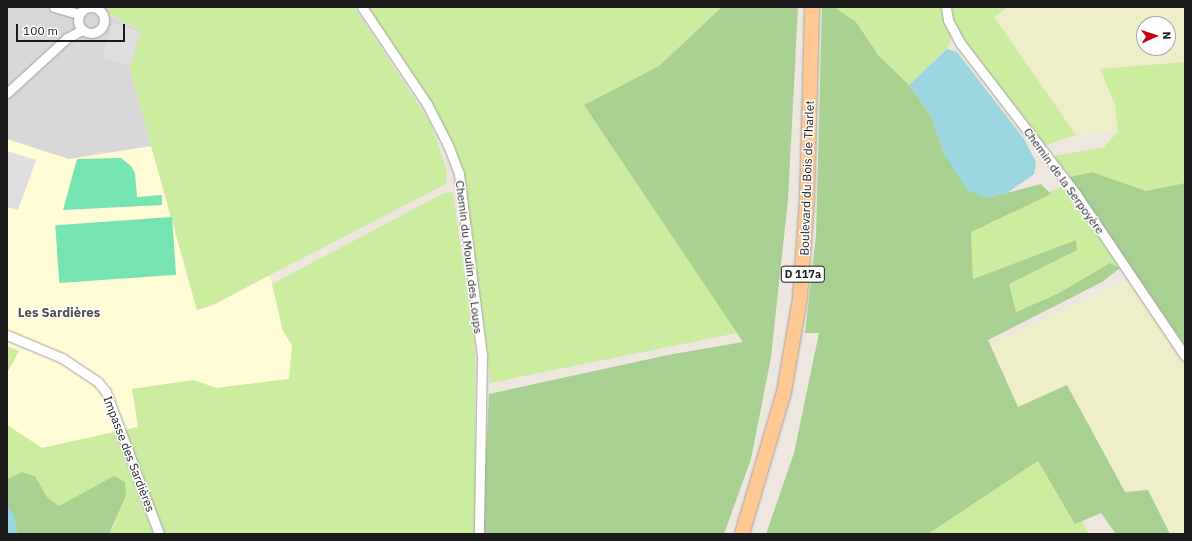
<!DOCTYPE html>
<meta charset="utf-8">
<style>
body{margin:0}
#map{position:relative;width:1192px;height:541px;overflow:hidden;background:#ede7df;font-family:"IBM Plex Sans",sans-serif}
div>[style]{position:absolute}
.residential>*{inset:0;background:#d9d7d7}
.education>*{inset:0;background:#fffcd6}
.farmland>*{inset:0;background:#eeeec8}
.grass>*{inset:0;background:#cced9f}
.forest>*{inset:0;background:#a8d090}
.pitch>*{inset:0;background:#75e4b0;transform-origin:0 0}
.parking>*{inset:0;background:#dfdfdf;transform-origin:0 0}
.water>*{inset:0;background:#9bd5df}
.roads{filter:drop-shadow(0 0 1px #a2a2a2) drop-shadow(0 0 1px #a2a2a2)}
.street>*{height:9px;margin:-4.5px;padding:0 4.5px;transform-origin:4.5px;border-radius:4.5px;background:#fff}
.street>.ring{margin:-4.5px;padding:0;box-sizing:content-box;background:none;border:9px solid #fff;border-radius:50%}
.primary>*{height:14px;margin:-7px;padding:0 7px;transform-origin:7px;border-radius:7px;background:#ffc792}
span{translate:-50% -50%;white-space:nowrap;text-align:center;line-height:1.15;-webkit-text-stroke:3px #fff;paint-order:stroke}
.shield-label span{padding:1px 3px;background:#fff;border:1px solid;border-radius:3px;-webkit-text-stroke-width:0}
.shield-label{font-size:11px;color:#1b1b1b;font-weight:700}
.street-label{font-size:12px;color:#1b1b1b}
.neighbourhood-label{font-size:13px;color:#4e4e4e;font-weight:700}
.frame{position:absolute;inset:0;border:8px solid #1b1b1b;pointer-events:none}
.north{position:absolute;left:1136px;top:16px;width:40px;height:40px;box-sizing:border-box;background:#fff;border:1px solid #a4a4a4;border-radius:50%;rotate:87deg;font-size:11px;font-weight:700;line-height:16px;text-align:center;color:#1b1b1b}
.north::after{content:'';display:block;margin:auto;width:14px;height:18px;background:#c50010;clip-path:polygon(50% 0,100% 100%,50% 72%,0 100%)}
.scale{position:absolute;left:16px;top:24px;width:109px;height:18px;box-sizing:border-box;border:2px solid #1b1b1b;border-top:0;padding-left:5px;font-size:12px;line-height:14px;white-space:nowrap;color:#1b1b1b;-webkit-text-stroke:3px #fff;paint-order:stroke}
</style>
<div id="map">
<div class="residential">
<div style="clip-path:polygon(7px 7px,109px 7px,106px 13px,141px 31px,130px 69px,197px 310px,270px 275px,7px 425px,7px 373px,19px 351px,7px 346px)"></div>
</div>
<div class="education">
<div style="clip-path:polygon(7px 139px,69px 159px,151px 146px,197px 310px,213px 305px,270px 275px,283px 331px,292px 345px,290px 379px,216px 388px,194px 380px,133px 389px,138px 427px,42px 448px,7px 425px,7px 373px,19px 351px,7px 346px)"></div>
</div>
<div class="farmland">
<div style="clip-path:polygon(evenodd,1008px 7px,1185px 7px,1185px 62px,1100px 69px,1115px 104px,1118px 132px,1076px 135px,994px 16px,1008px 7px,1144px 24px,1168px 24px,1168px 48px,1144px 48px,1144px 24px)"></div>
<div style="clip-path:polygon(1127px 280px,1155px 316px,1185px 364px,1185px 534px,1170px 534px,1148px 490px,1125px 492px,1067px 385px,1018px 407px,990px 344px)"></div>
</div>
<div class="grass">
<div style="clip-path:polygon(109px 7px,354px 7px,430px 122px,447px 171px,446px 184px,212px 305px,197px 310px,130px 69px,141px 31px,106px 12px)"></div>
<div style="clip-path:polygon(366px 7px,722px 7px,659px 66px,584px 105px,737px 333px,490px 383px,487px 345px,456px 153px)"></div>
<div style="clip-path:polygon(834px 7px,941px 7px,951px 38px,947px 49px,909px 85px,879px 56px,856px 22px)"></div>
<div style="clip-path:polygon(949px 7px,1008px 7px,994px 17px,1076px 135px,1043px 146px,961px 40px,951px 19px)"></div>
<div style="clip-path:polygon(1185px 62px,1185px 183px,1146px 191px,1092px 172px,1070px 177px,1053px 156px,1104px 147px,1118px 132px,1115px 104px,1100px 69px)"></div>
<div style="clip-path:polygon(1064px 185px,1120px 268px,1110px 263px,1059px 293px,1015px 312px,1008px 284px,1077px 250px,1075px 240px,973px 279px,971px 232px)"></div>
<div style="clip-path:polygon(453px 192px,475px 350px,475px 534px,165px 534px,126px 430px,138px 427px,132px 389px,194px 380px,216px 388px,289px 379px,292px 345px,283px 331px,272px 284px,442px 194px)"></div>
<div style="clip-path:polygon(7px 346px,19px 351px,7px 373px)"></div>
<div style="clip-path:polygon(7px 425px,42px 448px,114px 432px,153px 534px,109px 534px,116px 522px,75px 499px,59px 506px,47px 497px,35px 476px,22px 472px,7px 479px)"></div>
<div style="clip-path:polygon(1038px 461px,1075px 523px,1082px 520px,1088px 534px,928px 534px)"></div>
</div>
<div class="forest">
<div style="clip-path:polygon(722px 7px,798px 7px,788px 200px,771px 357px,751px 459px,724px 534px,482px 534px,489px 394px,668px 355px,743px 342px,584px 105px,659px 66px)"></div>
<div style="clip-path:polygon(822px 7px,834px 7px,856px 22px,879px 56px,909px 85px,930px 114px,945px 156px,987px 198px,1041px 184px,1051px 194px,971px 232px,973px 279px,1076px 240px,1077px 250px,1009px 284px,1016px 312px,1059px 293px,1110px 263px,1120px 268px,1102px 282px,988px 340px,1018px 407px,1067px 385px,1125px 492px,1148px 490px,1170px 534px,1116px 534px,1101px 513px,1075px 524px,1038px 461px,928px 534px,766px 534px,794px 453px,819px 333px,805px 333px,816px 236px)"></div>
<div style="clip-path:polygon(1092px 172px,1146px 191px,1185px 183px,1185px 346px,1070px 177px)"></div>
<div style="clip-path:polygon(22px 472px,35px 476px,47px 497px,59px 506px,114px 476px,125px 482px,126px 495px,109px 534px,7px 534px,7px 479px)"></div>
</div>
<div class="pitch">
<div style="clip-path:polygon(121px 158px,131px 166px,135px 173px,137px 197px,162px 195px,162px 205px,63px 210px,77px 159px)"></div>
<div style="left:172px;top:217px;width:58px;height:117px;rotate:86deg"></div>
</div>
<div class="parking">
<div style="left:113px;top:23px;width:29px;height:36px;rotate:18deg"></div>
<div style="clip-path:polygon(7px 151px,36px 160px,18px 210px,7px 207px)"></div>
</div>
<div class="water">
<div style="clip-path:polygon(947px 49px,957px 52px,977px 78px,1024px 139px,1036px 162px,1034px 174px,1007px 193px,987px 198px,968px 191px,945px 156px,930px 114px,909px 85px)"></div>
<div style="clip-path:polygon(7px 503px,14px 516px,18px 534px,7px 534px)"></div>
</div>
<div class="roads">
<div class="street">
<div style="left:54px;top:7px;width:26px;rotate:16deg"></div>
<div style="left:362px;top:7px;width:117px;rotate:56.2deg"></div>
<div style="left:427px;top:104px;width:46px;rotate:62.9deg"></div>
<div style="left:448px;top:145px;width:31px;rotate:69deg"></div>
<div style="left:459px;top:174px;width:182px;rotate:82.8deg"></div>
<div style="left:482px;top:355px;width:179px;rotate:91deg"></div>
<div style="left:946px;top:7px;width:13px;rotate:81deg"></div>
<div style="left:948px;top:20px;width:27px;rotate:62deg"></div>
<div style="left:961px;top:44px;width:189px;rotate:52.5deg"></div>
<div style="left:1076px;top:194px;width:195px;rotate:56.1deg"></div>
<div class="ring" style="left:78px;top:7px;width:17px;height:17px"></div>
<div style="left:7px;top:93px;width:81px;rotate:-42.5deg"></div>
<div style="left:67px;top:38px;width:17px;rotate:-28deg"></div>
<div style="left:7px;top:335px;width:60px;rotate:22.7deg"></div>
<div style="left:62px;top:358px;width:43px;rotate:33.7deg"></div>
<div style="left:98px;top:382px;width:13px;rotate:51deg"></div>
<div style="left:106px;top:392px;width:152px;rotate:69.5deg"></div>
</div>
<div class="primary">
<div style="left:742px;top:534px;width:148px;rotate:-73.5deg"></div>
<div style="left:784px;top:392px;width:95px;rotate:-80.3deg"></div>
<div style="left:800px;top:298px;width:97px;rotate:-85.9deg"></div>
<div style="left:807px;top:201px;width:194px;rotate:-88.5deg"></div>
</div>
</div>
<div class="shield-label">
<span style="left:803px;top:274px">D 117a</span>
</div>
<div class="street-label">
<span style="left:807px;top:178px;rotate:-88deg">Boulevard du Bois de Tharlet</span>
<span style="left:1064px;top:181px;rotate:54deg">Chemin de la Serpoyère</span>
<span style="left:469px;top:257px;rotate:83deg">Chemin du Moulin des Loups</span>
<span style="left:129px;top:454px;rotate:69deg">Impasse des Sardières</span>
</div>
<div class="neighbourhood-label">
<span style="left:59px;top:313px">Les Sardières</span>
</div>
<div class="frame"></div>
<div class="north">N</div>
<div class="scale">100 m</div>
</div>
